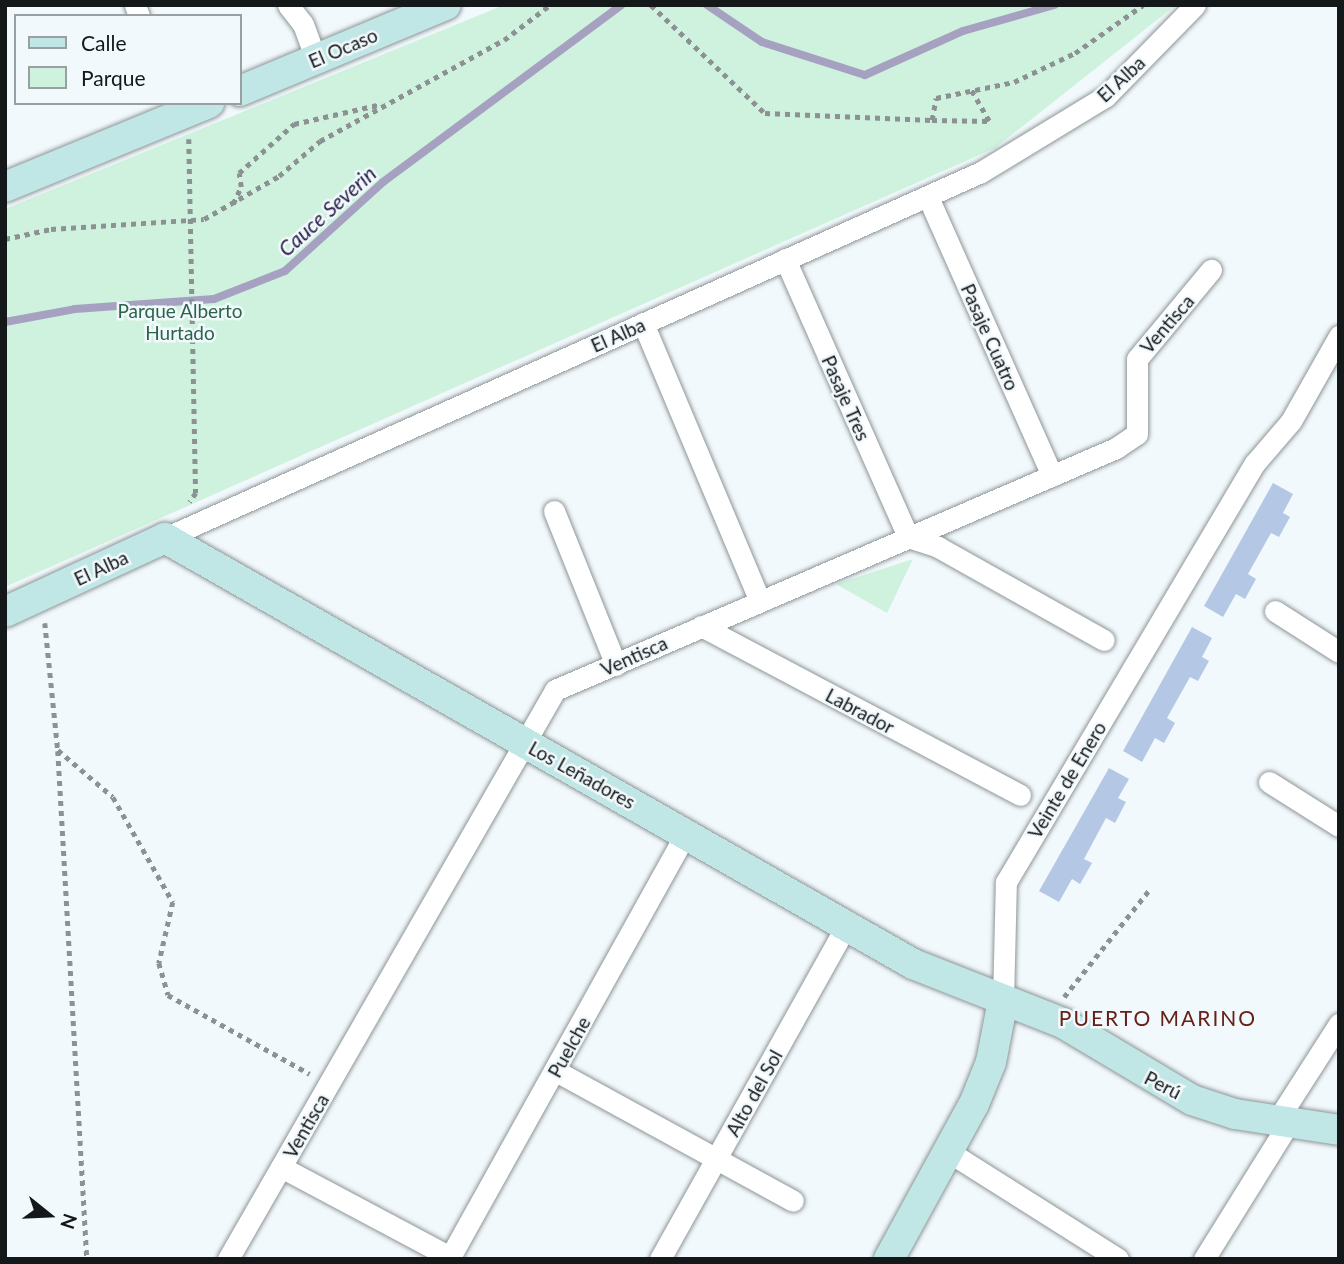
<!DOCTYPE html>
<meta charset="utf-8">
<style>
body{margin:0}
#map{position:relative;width:1344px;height:1264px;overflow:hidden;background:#f2f9fc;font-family:Lato,sans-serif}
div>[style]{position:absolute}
.green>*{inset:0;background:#cef2de}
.stream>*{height:8px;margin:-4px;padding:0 4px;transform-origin:4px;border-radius:4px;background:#a6a1c1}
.building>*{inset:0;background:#b4c7e5}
.path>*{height:4.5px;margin-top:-2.25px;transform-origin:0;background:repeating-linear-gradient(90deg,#8c9193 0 5px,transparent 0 10px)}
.roads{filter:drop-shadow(0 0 2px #8e9597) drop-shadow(0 0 2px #8e9597)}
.street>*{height:21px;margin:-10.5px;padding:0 10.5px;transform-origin:10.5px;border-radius:10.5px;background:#fff}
.secondary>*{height:30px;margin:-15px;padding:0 15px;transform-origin:15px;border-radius:15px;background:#c0e6e6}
span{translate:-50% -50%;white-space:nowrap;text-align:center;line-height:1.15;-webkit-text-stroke:5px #f2f9fc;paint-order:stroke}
.street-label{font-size:19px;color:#151819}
.park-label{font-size:19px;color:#2a6549}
.water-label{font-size:21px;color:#2a204b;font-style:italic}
.neighbourhood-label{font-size:21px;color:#652118;letter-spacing:2px}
.frame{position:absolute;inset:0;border:7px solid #151819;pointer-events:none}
.legend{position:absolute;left:14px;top:14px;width:228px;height:91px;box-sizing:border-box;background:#f2f9fc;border:2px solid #9a9fa1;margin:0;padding:9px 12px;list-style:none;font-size:21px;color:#151819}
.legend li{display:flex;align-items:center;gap:14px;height:35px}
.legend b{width:35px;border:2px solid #9a9fa1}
.north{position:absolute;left:14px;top:1180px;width:70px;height:70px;-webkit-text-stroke:5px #f2f9fc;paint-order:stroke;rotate:108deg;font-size:19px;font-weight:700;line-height:28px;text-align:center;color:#151819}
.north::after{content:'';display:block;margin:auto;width:24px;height:32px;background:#151819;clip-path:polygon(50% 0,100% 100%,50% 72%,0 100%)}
</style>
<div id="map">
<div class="green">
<div style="clip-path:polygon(504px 5px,1176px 5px,995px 148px,5px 587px,5px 209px)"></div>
<div style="clip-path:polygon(913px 559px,887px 613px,836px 584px)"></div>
</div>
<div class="stream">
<div style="left:707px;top:5px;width:66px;rotate:33.9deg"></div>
<div style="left:762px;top:42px;width:108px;rotate:17.8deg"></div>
<div style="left:865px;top:75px;width:107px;rotate:-24.2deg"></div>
<div style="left:963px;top:31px;width:95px;rotate:-15.9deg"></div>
<div style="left:5px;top:322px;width:71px;rotate:-10.5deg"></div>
<div style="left:75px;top:309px;width:139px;rotate:-4.1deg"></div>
<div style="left:214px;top:299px;width:76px;rotate:-21.5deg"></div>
<div style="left:285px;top:271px;width:132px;rotate:-42.2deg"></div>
<div style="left:383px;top:182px;width:297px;rotate:-36.6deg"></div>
</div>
<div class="building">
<div style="clip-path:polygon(1273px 483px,1293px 494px,1283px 513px,1290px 517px,1279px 537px,1271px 533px,1248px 574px,1256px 579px,1245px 599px,1236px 594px,1223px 617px,1204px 606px)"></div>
<div style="clip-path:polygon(1192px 627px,1212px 638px,1202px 657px,1209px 661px,1198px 681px,1190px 677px,1167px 718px,1175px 723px,1164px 743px,1155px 738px,1142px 762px,1123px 751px)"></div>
<div style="clip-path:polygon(1109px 768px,1129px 779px,1118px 798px,1126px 802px,1115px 823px,1106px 818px,1084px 859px,1092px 863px,1080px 884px,1072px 879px,1059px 902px,1039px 891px)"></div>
</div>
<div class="path">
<div style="left:651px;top:5px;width:157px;rotate:43.5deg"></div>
<div style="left:765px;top:113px;width:167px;rotate:2.4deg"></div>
<div style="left:932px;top:120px;width:22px;rotate:-80deg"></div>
<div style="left:936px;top:98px;width:80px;rotate:-11.6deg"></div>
<div style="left:1014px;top:82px;width:68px;rotate:-25.4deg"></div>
<div style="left:1075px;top:53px;width:83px;rotate:-35.2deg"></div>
<div style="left:932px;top:120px;width:57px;rotate:1deg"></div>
<div style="left:989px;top:121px;width:38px;rotate:-120deg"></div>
<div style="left:189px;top:139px;width:354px;rotate:88.9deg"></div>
<div style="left:196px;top:493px;width:11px;rotate:124deg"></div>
<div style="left:233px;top:204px;width:19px;rotate:-65deg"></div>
<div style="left:241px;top:187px;width:14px;rotate:-98deg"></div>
<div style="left:239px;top:173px;width:74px;rotate:-41.7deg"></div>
<div style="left:294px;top:124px;width:90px;rotate:-12.8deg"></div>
<div style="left:5px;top:239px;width:47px;rotate:-12.3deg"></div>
<div style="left:51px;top:229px;width:153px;rotate:-3.7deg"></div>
<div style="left:204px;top:219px;width:86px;rotate:-29.8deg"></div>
<div style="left:279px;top:176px;width:54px;rotate:-40.5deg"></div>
<div style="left:320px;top:141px;width:210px;rotate:-28.8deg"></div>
<div style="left:504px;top:40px;width:58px;rotate:-37.3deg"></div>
<div style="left:45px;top:623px;width:128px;rotate:84.2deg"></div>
<div style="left:58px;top:750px;width:72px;rotate:40.5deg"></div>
<div style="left:113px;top:797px;width:121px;rotate:60.3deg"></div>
<div style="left:173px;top:902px;width:63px;rotate:102.9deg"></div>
<div style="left:159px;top:963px;width:33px;rotate:74deg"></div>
<div style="left:168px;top:995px;width:162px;rotate:29.1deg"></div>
<div style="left:58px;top:751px;width:509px;rotate:86.73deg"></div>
<div style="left:1064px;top:997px;width:137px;rotate:-51.5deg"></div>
</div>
<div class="roads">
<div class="street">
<div style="left:135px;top:5px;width:12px;rotate:70deg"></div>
<div style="left:288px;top:5px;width:24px;rotate:52deg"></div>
<div style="left:303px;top:24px;width:37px;rotate:70deg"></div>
<div style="left:928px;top:197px;width:305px;rotate:66deg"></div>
<div style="left:785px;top:259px;width:304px;rotate:66.1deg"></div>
<div style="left:908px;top:537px;width:32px;rotate:18deg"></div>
<div style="left:938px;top:547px;width:190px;rotate:29.3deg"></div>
<div style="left:643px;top:323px;width:299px;rotate:67.2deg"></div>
<div style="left:554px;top:511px;width:166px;rotate:68.1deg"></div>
<div style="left:165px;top:538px;width:894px;rotate:-24.16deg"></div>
<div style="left:981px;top:172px;width:146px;rotate:-31.3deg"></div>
<div style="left:1106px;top:96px;width:127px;rotate:-45.6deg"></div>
<div style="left:1275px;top:611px;width:76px;rotate:32.6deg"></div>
<div style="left:701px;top:626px;width:361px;rotate:27.9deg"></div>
<div style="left:1269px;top:782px;width:83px;rotate:32.2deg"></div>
<div style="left:1003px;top:1001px;width:119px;rotate:-88.6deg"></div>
<div style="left:1006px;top:882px;width:487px;rotate:-59.3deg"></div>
<div style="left:1255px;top:463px;width:55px;rotate:-49.4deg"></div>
<div style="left:1291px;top:421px;width:98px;rotate:-60.5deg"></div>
<div style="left:556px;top:1071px;width:270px;rotate:28.7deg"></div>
<div style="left:1276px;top:1122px;width:117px;rotate:-57.3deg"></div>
<div style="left:949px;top:1152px;width:200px;rotate:32.3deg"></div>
<div style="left:281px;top:1167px;width:191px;rotate:28deg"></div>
<div style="left:228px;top:1259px;width:656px;rotate:-60.11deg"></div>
<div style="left:555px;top:690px;width:611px;rotate:-23.33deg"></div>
<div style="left:1116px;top:448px;width:25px;rotate:-34deg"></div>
<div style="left:1137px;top:434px;width:75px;rotate:-90deg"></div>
<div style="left:1137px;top:359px;width:116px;rotate:-50.3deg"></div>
<div style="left:449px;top:1259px;width:487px;rotate:-60.9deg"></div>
<div style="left:660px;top:1259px;width:381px;rotate:-60.8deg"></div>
<div style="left:1204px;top:1259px;width:159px;rotate:-58.1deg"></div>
</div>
<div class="secondary">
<div style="left:240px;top:91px;width:223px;rotate:-22.7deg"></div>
<div style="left:5px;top:187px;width:221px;rotate:-22.4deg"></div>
<div style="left:5px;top:612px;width:176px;rotate:-24.8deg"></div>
<div style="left:165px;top:538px;width:861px;rotate:29.66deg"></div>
<div style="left:913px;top:964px;width:161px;rotate:21.5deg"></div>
<div style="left:1063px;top:1023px;width:150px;rotate:30.8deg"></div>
<div style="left:1192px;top:1100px;width:45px;rotate:18deg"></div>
<div style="left:1235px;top:1114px;width:105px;rotate:8.7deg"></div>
<div style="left:889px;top:1259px;width:177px;rotate:-61.3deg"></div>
<div style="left:974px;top:1104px;width:45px;rotate:-68deg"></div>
<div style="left:991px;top:1062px;width:62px;rotate:-78.9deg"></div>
</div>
</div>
<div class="street-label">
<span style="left:343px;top:48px;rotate:-23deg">El Ocaso</span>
<span style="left:1121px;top:79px;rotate:-43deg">El Alba</span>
<span style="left:1167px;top:324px;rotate:-49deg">Ventisca</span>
<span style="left:618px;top:335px;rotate:-24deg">El Alba</span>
<span style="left:990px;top:337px;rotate:66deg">Pasaje Cuatro</span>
<span style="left:846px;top:398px;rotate:66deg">Pasaje Tres</span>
<span style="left:101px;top:568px;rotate:-25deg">El Alba</span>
<span style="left:634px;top:656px;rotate:-24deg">Ventisca</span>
<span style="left:860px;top:711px;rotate:28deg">Labrador</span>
<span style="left:582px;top:775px;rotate:29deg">Los Leñadores</span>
<span style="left:1067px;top:780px;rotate:-59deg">Veinte de Enero</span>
<span style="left:569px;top:1047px;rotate:-61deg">Puelche</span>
<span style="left:1163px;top:1085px;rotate:27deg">Perú</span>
<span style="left:754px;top:1093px;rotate:-61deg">Alto del Sol</span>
<span style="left:306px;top:1126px;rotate:-60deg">Ventisca</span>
</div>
<div class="park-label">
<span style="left:180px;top:322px">Parque Alberto<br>Hurtado</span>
</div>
<div class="water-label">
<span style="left:327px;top:211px;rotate:-42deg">Cauce Severin</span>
</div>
<div class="neighbourhood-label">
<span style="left:1158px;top:1018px">PUERTO MARINO</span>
</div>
<div class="frame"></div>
<ul class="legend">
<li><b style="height:9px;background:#c0e6e6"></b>Calle</li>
<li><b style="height:19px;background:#cef2de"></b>Parque</li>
</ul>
<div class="north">N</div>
</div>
